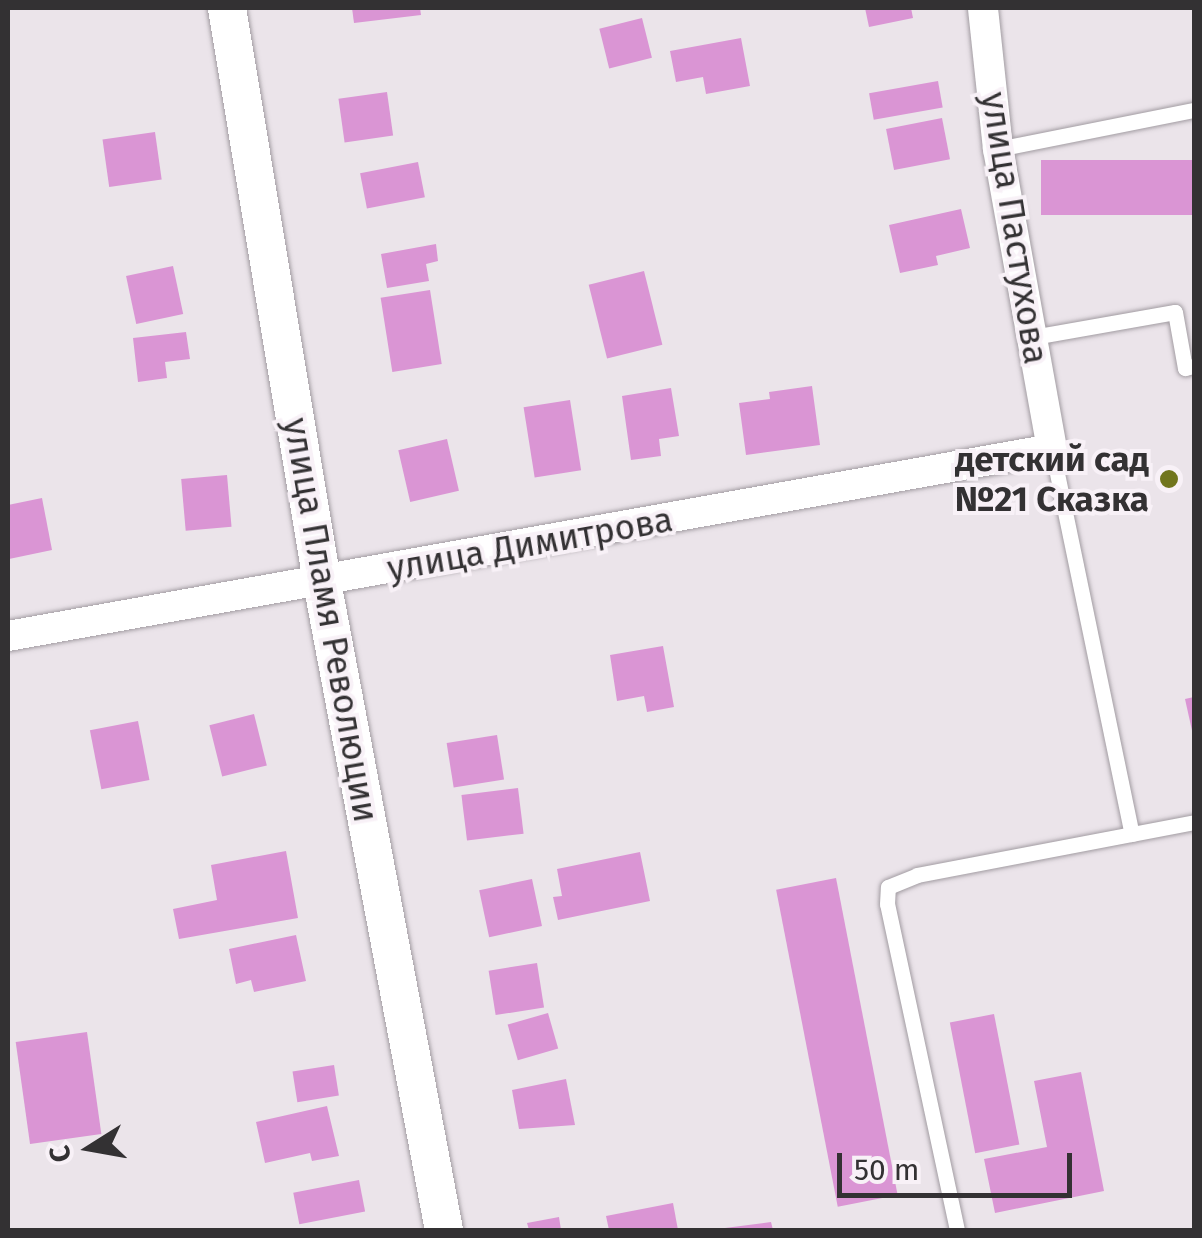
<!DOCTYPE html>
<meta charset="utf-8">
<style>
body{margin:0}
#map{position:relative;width:1202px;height:1238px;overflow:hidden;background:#ebe4ea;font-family:"Fira Sans",sans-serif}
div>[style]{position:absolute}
.building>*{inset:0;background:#da95d4;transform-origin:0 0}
.roads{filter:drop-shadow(0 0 2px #a29ca2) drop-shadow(0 0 2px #a29ca2)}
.service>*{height:15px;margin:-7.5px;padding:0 7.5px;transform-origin:7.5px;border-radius:7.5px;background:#fff}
.minor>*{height:30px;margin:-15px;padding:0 15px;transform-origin:15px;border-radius:15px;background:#fff}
.tertiary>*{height:38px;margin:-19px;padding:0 19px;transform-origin:19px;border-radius:19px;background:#fff}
.dots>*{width:28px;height:28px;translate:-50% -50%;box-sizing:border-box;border:5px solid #f8f1f7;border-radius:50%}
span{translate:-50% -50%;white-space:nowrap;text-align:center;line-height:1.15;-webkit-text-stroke:8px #f8f1f7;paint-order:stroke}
.street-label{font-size:35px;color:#333133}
.poi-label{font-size:35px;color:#333133;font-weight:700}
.right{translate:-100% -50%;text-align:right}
.frame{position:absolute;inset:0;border:10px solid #333133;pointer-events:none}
.north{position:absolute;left:40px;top:1098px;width:100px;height:100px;-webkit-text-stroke:8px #f8f1f7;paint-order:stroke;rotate:259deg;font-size:28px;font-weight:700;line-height:40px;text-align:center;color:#333133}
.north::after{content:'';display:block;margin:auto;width:35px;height:45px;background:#333133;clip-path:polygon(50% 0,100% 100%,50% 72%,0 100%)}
.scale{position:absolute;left:837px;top:1153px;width:235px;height:45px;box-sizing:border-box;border:5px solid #333133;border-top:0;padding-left:12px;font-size:30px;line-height:35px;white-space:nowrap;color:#333133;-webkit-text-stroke:8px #f8f1f7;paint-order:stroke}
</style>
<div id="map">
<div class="building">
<div style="clip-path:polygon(352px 8px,420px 8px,421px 15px,354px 23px)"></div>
<div style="clip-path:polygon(865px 8px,911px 8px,913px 18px,869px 27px)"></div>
<div style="left:642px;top:18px;width:41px;height:44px;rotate:76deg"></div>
<div style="clip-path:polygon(741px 38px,750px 86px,706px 94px,703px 77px,676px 82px,670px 51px)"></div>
<div style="left:938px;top:81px;width:27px;height:70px;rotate:80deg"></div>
<div style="left:387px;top:92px;width:44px;height:49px;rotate:82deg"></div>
<div style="left:942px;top:118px;width:42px;height:57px;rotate:79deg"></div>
<div style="left:155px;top:132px;width:48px;height:53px;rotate:82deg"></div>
<div style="left:1194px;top:160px;width:55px;height:153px;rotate:90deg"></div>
<div style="left:418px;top:162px;width:36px;height:59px;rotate:79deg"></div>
<div style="clip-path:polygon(961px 209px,970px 248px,936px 256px,938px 265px,900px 273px,889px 225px)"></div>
<div style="clip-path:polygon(436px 244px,438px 261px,426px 264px,429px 281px,387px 288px,381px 254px)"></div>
<div style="left:173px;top:266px;width:49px;height:48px;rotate:78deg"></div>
<div style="left:644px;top:271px;width:76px;height:57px;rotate:76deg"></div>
<div style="left:430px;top:290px;width:75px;height:50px;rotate:81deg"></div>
<div style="clip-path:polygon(186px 332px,190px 359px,165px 362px,167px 378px,138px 382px,133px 338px)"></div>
<div style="clip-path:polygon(812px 386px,820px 445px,746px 455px,739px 403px,770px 399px,769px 392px)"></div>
<div style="clip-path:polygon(671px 388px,679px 436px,659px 439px,661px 456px,631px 460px,622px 396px)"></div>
<div style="left:570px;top:400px;width:71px;height:47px;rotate:81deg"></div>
<div style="left:447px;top:439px;width:53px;height:50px;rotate:77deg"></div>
<div style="left:227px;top:475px;width:52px;height:46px;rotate:85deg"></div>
<div style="clip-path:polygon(42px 498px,52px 550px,9px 559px,8px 505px)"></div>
<div style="clip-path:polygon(663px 646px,674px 707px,647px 712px,644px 696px,617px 701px,610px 655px)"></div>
<div style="clip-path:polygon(1194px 697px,1194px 735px,1193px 735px,1185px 699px)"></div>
<div style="left:254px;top:714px;width:53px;height:46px;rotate:76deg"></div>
<div style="left:138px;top:721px;width:60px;height:49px;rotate:79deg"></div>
<div style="left:497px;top:735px;width:45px;height:51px;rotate:81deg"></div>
<div style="left:518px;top:788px;width:46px;height:57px;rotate:83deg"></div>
<div style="clip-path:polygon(286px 851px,298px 918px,179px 939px,173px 909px,217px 900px,211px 865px)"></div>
<div style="clip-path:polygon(640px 852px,650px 901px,558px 920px,553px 897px,562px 896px,557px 869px)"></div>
<div style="left:836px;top:878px;width:323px;height:61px;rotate:79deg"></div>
<div style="left:532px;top:879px;width:48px;height:54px;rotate:78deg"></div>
<div style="clip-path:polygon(296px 935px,306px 981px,254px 992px,251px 980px,236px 984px,229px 949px)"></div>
<div style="left:537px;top:963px;width:45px;height:49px;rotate:81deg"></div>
<div style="left:548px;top:1013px;width:37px;height:42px;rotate:74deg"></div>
<div style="left:994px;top:1014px;width:133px;height:45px;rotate:79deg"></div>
<div style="left:87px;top:1032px;width:103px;height:72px;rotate:82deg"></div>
<div style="left:334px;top:1065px;width:31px;height:42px;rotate:81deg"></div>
<div style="clip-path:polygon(1081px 1072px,1104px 1191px,995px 1213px,984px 1159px,1047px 1147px,1034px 1081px)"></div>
<div style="clip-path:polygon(566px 1079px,575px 1125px,519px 1129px,512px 1090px)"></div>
<div style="clip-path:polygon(327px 1106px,339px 1156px,312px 1161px,310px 1153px,265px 1163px,256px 1122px)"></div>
<div style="left:359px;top:1180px;width:32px;height:67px;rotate:79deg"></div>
<div style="clip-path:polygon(673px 1203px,678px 1230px,609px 1230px,606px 1216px)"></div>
<div style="clip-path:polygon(559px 1217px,561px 1230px,529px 1230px,527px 1223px)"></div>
<div style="clip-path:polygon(771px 1222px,773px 1230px,725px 1230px,725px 1228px)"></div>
</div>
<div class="roads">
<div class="service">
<div style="left:998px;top:149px;width:200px;rotate:-11.3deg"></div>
<div style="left:1033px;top:337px;width:144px;rotate:-10deg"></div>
<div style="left:1175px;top:312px;width:57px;rotate:79.9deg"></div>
<div style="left:1185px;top:368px;width:9px;rotate:-13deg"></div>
<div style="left:1052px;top:449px;width:393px;rotate:78.3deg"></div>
<div style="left:957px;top:1230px;width:333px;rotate:-102.1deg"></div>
<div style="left:887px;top:904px;width:17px;rotate:-87deg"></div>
<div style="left:888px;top:887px;width:31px;rotate:-22deg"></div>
<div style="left:917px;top:875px;width:282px;rotate:-10.8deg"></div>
</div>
<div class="minor">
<div style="left:8px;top:636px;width:1061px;rotate:-10.16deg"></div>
<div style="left:1052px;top:449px;width:305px;rotate:-100.2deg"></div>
<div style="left:998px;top:149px;width:142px;rotate:-96.1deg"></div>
</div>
<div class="tertiary">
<div style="left:227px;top:8px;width:582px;rotate:80.6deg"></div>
<div style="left:322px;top:582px;width:659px;rotate:79.34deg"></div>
</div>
</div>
<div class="dots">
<div style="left:1169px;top:479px;background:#71751d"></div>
</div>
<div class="street-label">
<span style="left:1015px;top:228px;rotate:81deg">улица Пастухова</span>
<span style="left:530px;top:544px;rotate:-10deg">улица Димитрова</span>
<span style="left:331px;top:620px;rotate:80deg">улица Пламя Революции</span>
</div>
<div class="poi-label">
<span class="right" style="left:1149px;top:479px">детский сад<br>№21 Сказка</span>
</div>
<div class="frame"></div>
<div class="north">С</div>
<div class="scale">50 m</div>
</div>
